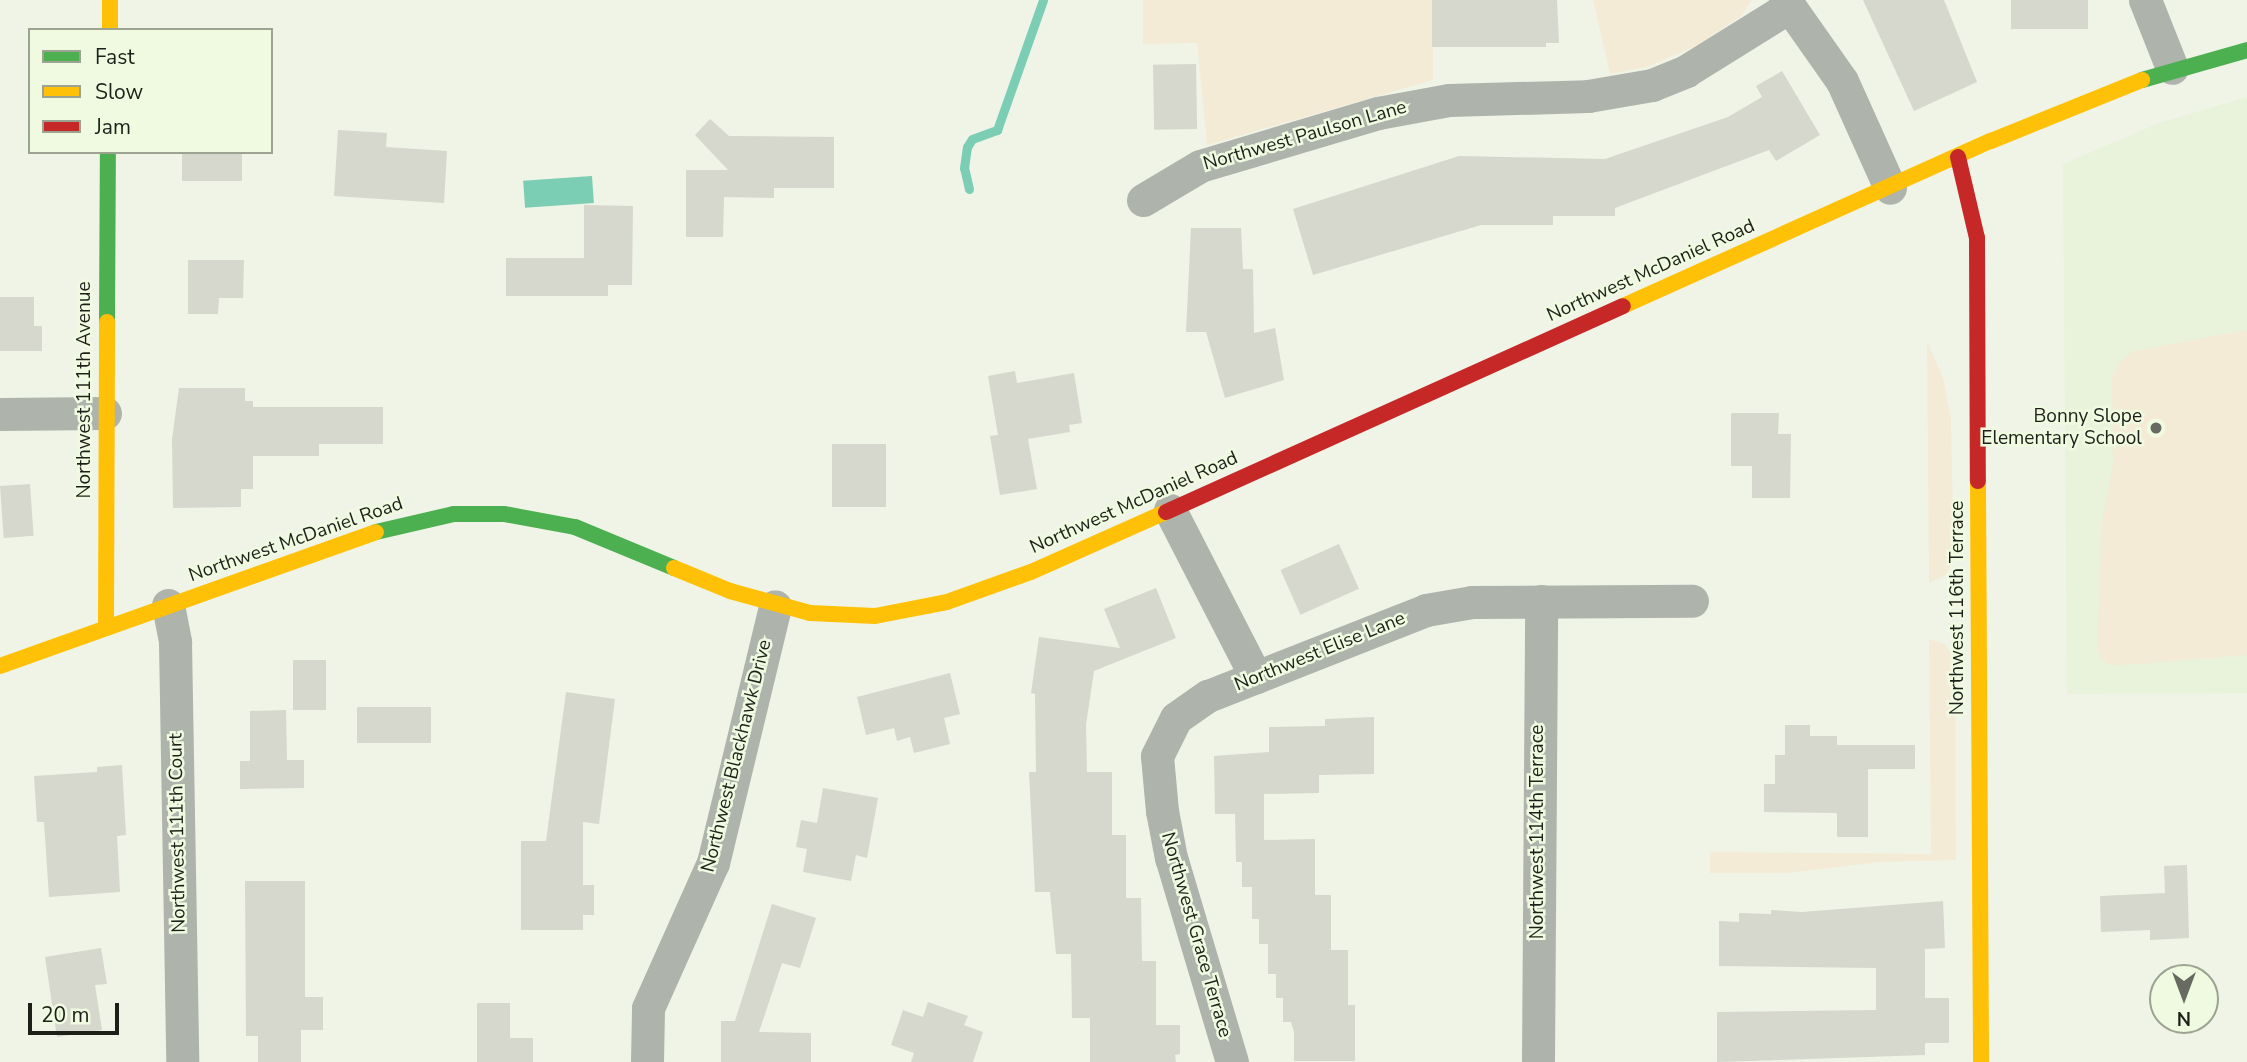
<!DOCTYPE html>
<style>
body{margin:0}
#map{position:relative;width:2247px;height:1062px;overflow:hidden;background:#eff4e7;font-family:"Nunito Sans",sans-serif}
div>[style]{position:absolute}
.built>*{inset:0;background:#e9f2da}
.green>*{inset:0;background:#f4ebd6}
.water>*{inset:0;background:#7bcdb4;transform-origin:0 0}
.stream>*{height:9px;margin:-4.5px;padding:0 4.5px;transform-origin:4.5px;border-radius:4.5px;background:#7bcdb4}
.building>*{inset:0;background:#d6d7cd;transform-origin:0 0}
.street>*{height:33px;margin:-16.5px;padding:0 16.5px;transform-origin:16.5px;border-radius:16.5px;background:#aeb3ac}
.fast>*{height:16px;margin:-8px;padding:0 8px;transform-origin:8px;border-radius:8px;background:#4caf50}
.slow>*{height:16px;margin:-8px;padding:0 8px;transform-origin:8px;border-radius:8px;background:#ffc107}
.jam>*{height:16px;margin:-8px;padding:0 8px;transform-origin:8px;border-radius:8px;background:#c62828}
.dots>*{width:19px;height:19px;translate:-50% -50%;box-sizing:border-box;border:4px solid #f0fae1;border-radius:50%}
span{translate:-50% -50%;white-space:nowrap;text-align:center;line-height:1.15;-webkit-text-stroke:5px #f0fae1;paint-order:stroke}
.street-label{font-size:19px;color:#1d2018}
.poi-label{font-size:19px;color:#1d2018}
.right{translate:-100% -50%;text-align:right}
.legend{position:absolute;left:28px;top:28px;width:245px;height:126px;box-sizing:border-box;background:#f0fae1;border:2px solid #9ca391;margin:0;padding:9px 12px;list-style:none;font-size:21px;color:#1d2018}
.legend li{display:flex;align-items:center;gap:14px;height:35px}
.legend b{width:35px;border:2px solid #9ca391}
.north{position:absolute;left:2149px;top:964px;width:70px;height:70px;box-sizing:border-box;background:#f0fae1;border:2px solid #9ca391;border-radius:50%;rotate:180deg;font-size:19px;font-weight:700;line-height:28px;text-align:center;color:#1d2018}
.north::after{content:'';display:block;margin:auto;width:24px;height:32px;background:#666a60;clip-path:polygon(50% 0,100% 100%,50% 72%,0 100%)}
.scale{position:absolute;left:28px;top:1003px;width:91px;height:32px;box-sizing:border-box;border:4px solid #1d2018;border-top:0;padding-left:9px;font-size:21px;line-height:24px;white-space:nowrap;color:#1d2018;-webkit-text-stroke:5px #f0fae1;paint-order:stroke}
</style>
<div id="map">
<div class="built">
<div style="clip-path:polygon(2247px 97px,2247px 693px,2067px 694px,2063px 164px,2159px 123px)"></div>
</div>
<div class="green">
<div style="clip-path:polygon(1143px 0,1433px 0,1433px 80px,1207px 145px,1197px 43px,1143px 44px)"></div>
<div style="clip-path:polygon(1593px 0,1752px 0,1741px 16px,1696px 46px,1647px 67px,1610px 74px)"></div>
<div style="clip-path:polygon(2247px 330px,2247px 655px,2112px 666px,2101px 659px,2097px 647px,2102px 521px,2113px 464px,2112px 378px,2120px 362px,2133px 351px)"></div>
<div style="clip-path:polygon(1927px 341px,1943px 378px,1951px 419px,1954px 557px,1946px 575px,1929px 583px)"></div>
<div style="clip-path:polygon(1929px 639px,1945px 644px,1955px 661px,1956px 860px,1880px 862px,1789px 873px,1710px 873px,1710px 852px,1931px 854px)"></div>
</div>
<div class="water">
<div style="left:592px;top:176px;width:27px;height:69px;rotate:86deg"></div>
</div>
<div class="stream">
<div style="left:969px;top:189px;width:22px;rotate:-103deg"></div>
<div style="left:964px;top:168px;width:21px;rotate:-82deg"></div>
<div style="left:967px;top:147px;width:9px;rotate:-58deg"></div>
<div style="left:972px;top:139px;width:27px;rotate:-20deg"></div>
<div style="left:997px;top:130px;width:138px;rotate:-70.5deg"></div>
</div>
<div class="building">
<div style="clip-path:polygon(1432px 0,1557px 0,1559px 43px,1546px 43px,1546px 47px,1432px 47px)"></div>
<div style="clip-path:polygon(1863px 0,1944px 0,1977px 82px,1914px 111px)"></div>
<div style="left:2011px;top:0;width:77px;height:29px"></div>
<div style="left:1196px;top:64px;width:65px;height:43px;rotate:89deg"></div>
<div style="clip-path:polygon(1782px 71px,1820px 135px,1776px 161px,1769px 150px,1615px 208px,1615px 216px,1553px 216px,1553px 225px,1481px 225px,1313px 275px,1293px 209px,1459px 156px,1605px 159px,1728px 117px,1762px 97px,1756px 86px)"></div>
<div style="clip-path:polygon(710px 119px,729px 136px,834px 137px,834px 188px,774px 188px,774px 198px,724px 197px,723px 237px,686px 237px,686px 170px,728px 170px,695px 135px)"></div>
<div style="clip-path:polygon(338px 130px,387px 133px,386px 147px,447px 151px,444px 203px,334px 196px)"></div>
<div style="left:182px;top:152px;width:60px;height:29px"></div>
<div style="clip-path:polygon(584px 205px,633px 206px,632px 285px,608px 285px,608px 296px,506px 296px,506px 258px,584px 258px)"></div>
<div style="clip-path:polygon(1191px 228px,1241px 228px,1243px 269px,1253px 269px,1254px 333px,1275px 328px,1284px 380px,1225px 398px,1206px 332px,1186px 332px)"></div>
<div style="clip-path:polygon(188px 260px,244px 260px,243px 298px,219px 298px,218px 314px,188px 314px)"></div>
<div style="clip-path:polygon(0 297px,34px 297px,34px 326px,42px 326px,42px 351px,0 351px)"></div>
<div style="clip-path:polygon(1015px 371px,1017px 383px,1074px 373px,1082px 423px,1069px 425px,1070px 432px,1028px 439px,1037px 489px,1000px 495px,990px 436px,998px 435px,988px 376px)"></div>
<div style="clip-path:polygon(179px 388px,245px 388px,245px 401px,253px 401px,253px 407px,383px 407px,383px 444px,319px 444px,319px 456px,253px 456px,253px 489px,241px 489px,241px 507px,173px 508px,172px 439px)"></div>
<div style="clip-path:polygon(1731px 413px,1779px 413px,1778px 434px,1791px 434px,1790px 498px,1752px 498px,1752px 466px,1731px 466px)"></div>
<div style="left:832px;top:444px;width:54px;height:63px"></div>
<div style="left:30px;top:484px;width:52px;height:30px;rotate:86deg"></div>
<div style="left:1339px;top:544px;width:49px;height:64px;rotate:66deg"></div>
<div style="clip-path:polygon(1156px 588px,1176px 638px,1094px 671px,1086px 725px,1087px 772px,1112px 772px,1112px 835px,1126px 835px,1126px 898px,1141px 898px,1142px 961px,1156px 961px,1156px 1025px,1180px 1025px,1180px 1054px,1175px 1055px,1176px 1062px,1090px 1062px,1090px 1018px,1072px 1018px,1071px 954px,1056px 954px,1050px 892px,1035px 892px,1029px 772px,1036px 772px,1035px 694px,1031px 693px,1039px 637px,1120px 648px,1104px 609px)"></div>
<div style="left:293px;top:660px;width:33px;height:50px"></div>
<div style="clip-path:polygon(950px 673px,960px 714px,944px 718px,950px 744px,914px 753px,910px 737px,897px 741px,894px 728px,866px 735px,857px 697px)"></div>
<div style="clip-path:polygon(566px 692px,615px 699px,599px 824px,583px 822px,583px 885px,594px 885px,594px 915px,583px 915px,583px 930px,521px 930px,521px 841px,546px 841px)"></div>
<div style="left:357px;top:707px;width:74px;height:36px"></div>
<div style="clip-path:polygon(286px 710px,287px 760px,304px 760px,304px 788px,240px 789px,240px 761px,250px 761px,250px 711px)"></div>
<div style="clip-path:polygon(1374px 717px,1374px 774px,1319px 775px,1319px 793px,1264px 794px,1264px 840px,1315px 839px,1315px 895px,1331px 895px,1331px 950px,1348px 950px,1348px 1005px,1355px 1005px,1355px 1061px,1294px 1061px,1294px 1032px,1291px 1022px,1283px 1022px,1283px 998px,1276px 998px,1276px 974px,1268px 974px,1268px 944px,1259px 944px,1259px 919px,1252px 919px,1252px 887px,1242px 887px,1242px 862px,1236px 862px,1235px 814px,1215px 814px,1214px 756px,1269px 752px,1269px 727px,1325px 726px,1325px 719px)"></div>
<div style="clip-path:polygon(1785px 725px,1810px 725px,1810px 736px,1837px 736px,1837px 745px,1915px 745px,1915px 769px,1868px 769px,1868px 837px,1837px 837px,1837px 813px,1764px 812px,1764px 784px,1775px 784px,1775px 755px,1785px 755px)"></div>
<div style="clip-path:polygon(122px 765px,126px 835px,117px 836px,120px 892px,49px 897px,44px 822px,37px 822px,34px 776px,97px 772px,97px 767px)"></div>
<div style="clip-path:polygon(823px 788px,878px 798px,867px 858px,856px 855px,851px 881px,803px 872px,807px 849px,796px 847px,801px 820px,817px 823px)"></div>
<div style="clip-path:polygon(2187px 865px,2189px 938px,2150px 940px,2150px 930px,2101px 932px,2100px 896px,2165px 893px,2164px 866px)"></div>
<div style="clip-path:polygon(245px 881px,305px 881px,305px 997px,323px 997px,323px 1030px,301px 1030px,301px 1062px,258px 1062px,258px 1036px,246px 1036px)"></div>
<div style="clip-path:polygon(1943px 901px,1945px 948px,1925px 949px,1925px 998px,1949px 998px,1949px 1043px,1925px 1043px,1925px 1055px,1717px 1062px,1717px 1012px,1876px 1010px,1876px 968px,1719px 966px,1719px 921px,1739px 922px,1739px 913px,1771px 914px,1771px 910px,1802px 912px)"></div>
<div style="clip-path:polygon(772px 904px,816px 918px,800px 968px,782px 963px,759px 1032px,811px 1033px,811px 1062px,721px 1062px,721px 1021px,735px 1021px)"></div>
<div style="clip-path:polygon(101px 948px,107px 984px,95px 985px,102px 1030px,57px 1037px,45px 957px)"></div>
<div style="clip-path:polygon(928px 1002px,968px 1016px,964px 1025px,983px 1032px,973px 1062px,911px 1062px,914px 1053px,891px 1045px,903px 1010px,923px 1017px)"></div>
<div style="clip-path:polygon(477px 1003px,510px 1003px,510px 1038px,533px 1038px,533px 1062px,477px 1062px)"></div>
</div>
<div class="street">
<div style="left:1785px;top:0;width:99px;rotate:54.9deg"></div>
<div style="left:1842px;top:81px;width:117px;rotate:65.8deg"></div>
<div style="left:2145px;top:0;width:73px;rotate:68.3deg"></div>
<div style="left:1143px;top:200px;width:66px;rotate:-30.8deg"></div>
<div style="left:1200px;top:166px;width:186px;rotate:-16.6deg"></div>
<div style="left:1378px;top:113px;width:72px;rotate:-10.4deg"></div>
<div style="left:1449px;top:100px;width:139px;rotate:-1.6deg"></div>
<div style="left:1588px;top:96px;width:65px;rotate:-9.8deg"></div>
<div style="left:1652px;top:85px;width:37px;rotate:-22deg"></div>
<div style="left:1686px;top:71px;width:121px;rotate:-31.9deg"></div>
<div style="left:0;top:414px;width:105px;rotate:-0.5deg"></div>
<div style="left:1170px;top:510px;width:188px;rotate:62.8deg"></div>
<div style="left:168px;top:605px;width:38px;rotate:79deg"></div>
<div style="left:175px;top:642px;width:420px;rotate:89deg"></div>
<div style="left:647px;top:1062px;width:54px;rotate:-88.9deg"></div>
<div style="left:648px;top:1008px;width:159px;rotate:-65.9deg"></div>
<div style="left:713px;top:863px;width:264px;rotate:-76.4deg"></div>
<div style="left:1232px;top:1062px;width:213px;rotate:-106.6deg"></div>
<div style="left:1171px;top:858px;width:48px;rotate:-100.8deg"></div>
<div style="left:1162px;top:811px;width:55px;rotate:-95.2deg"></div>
<div style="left:1157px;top:756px;width:42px;rotate:-63.4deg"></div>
<div style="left:1176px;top:718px;width:39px;rotate:-35deg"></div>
<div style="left:1208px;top:696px;width:234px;rotate:-21.5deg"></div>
<div style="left:1426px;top:610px;width:47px;rotate:-9.9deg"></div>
<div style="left:1472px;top:602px;width:220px;rotate:-0.3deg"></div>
<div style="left:1538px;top:1062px;width:461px;rotate:-89.6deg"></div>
</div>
<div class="fast">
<div style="left:2142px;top:80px;width:109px;rotate:-15.9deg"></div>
<div style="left:107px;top:322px;width:170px;rotate:-89.7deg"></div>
<div style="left:376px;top:532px;width:80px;rotate:-13deg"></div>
<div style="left:454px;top:514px;width:50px"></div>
<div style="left:504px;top:514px;width:72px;rotate:10.4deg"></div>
<div style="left:575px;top:527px;width:107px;rotate:22.5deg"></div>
</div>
<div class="slow">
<div style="left:110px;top:0;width:30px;rotate:90deg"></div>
<div style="left:1623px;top:306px;width:403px;rotate:-24.2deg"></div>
<div style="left:1991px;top:141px;width:163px;rotate:-22deg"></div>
<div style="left:1978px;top:481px;width:581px;rotate:89.7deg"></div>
<div style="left:674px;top:568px;width:61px;rotate:22.3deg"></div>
<div style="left:730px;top:591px;width:83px;rotate:15.4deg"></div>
<div style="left:810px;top:613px;width:65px;rotate:2.6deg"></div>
<div style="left:875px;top:616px;width:73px;rotate:-11deg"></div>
<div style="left:947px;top:602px;width:89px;rotate:-19.7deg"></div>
<div style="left:1031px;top:572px;width:148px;rotate:-24deg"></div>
<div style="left:106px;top:628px;width:306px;rotate:-89.8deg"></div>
<div style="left:0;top:666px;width:399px;rotate:-19.6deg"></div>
</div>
<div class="jam">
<div style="left:1958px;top:157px;width:83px;rotate:76.8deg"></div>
<div style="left:1977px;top:238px;width:243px;rotate:89.8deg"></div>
<div style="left:1166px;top:512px;width:501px;rotate:-24.26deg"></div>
</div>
<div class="dots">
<div style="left:2156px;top:428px;background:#666a60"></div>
</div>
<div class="street-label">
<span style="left:1305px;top:136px;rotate:-16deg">Northwest Paulson Lane</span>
<span style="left:1651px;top:271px;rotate:-24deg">Northwest McDaniel Road</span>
<span style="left:85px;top:390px;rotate:-90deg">Northwest 111th Avenue</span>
<span style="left:1134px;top:503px;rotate:-24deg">Northwest McDaniel Road</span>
<span style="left:296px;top:540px;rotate:-19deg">Northwest McDaniel Road</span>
<span style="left:1958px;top:608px;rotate:-90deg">Northwest 116th Terrace</span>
<span style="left:1320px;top:652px;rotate:-22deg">Northwest Elise Lane</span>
<span style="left:737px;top:756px;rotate:-76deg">Northwest Blackhawk Drive</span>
<span style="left:1538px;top:832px;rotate:-90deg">Northwest 114th Terrace</span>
<span style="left:178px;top:833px;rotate:-91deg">Northwest 111th Court</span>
<span style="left:1196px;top:935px;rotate:74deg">Northwest Grace Terrace</span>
</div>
<div class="poi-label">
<span class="right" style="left:2142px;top:428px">Bonny Slope<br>Elementary School</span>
</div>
<ul class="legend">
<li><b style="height:9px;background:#4caf50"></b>Fast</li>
<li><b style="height:9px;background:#ffc107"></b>Slow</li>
<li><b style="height:9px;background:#c62828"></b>Jam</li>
</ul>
<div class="north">N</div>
<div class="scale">20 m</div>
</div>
